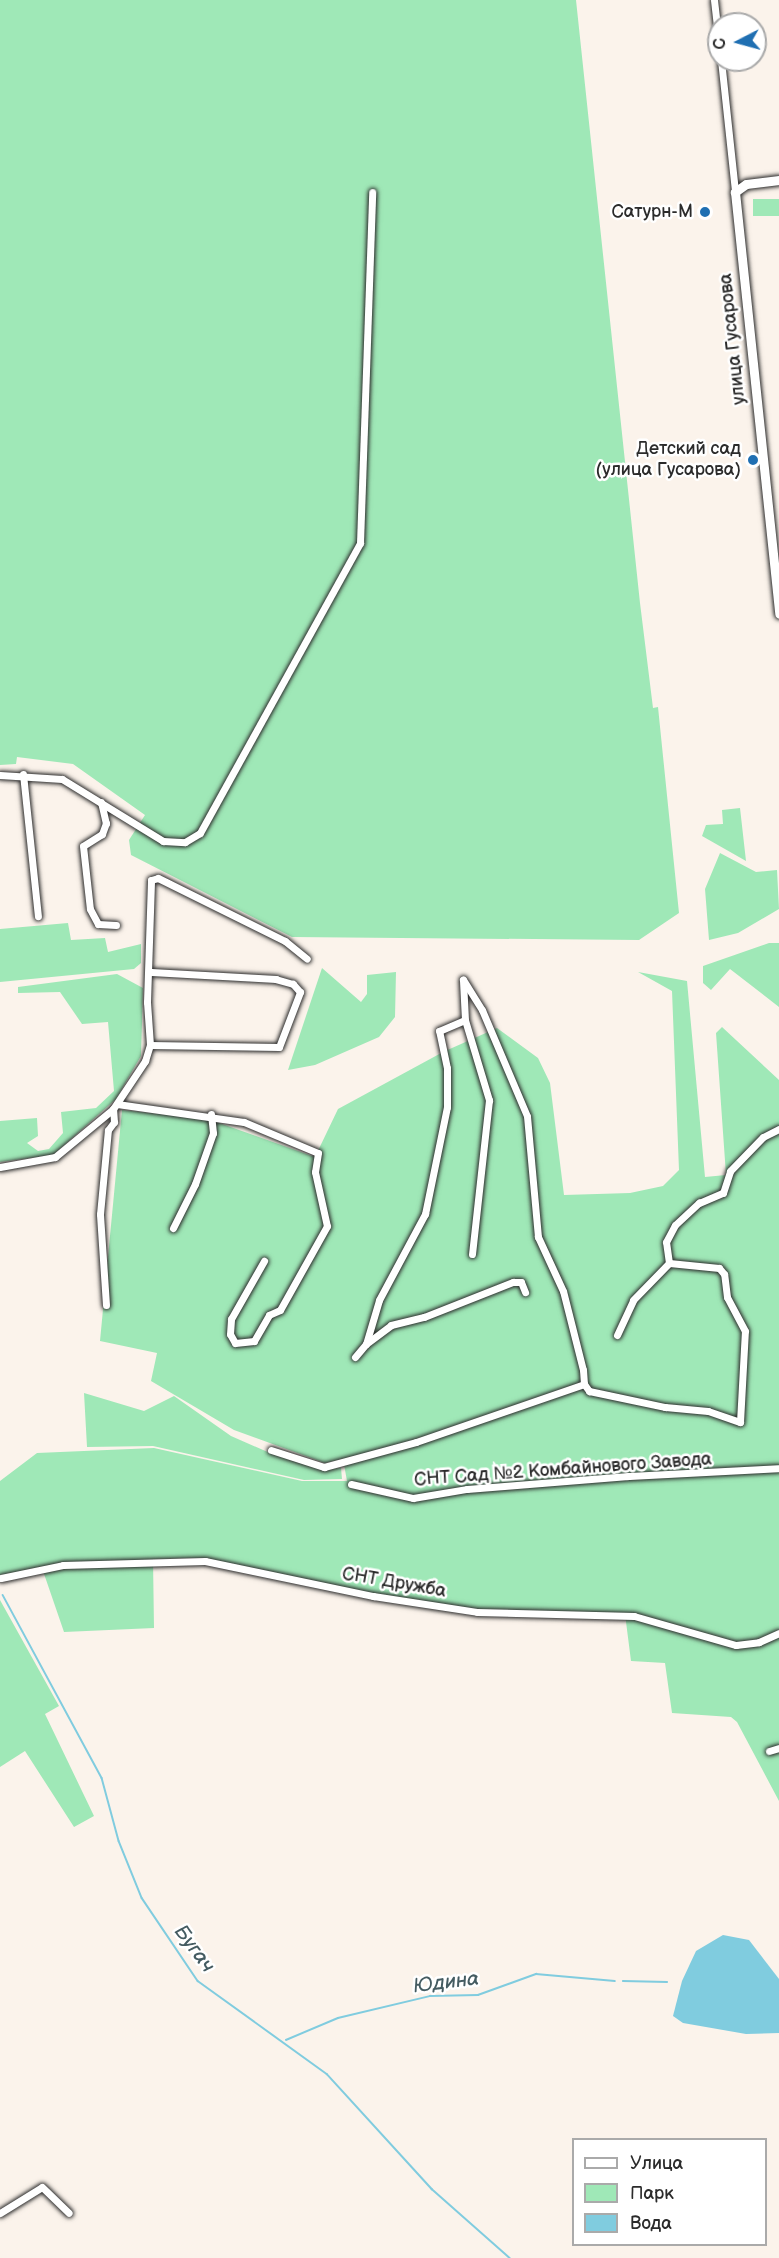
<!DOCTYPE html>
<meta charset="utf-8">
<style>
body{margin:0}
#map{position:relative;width:779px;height:2258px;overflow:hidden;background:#fbf3eb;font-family:"Balsamiq Sans",sans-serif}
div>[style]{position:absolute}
.green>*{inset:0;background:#9fe8b7;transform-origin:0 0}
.water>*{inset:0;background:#80ccdf}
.stream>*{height:1.5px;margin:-0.75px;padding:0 0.75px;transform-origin:0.75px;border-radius:0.75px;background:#80ccdf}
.roads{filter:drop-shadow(0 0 2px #2b2b2b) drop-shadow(0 0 2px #2b2b2b)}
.street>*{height:7px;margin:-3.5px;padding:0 3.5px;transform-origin:3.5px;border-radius:3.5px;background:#fff}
.secondary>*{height:9px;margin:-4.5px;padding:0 4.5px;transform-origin:4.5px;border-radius:4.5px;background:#fff}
.dots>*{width:16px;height:16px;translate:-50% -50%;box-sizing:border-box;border:3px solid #fff;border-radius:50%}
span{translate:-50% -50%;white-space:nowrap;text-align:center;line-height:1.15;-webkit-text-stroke:5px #fff;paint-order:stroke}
.poi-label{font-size:18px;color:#2b2b2b}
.right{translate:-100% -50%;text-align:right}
.street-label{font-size:18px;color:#2b2b2b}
.water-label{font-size:20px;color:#445b61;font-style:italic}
.legend{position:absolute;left:572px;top:2138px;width:195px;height:108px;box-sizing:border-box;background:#fff;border:2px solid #aaa;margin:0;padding:8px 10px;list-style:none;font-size:18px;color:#2b2b2b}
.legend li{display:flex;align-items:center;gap:12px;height:30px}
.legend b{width:30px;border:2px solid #aaa}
.north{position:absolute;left:707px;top:12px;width:60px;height:60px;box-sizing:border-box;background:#fff;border:2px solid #aaa;border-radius:50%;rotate:264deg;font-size:16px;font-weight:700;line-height:24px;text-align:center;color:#2b2b2b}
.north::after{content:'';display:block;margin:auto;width:21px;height:27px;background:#1f6fb2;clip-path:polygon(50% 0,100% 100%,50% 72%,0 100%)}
</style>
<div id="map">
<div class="green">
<div style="clip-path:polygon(0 0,576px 0,640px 603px,653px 708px,658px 707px,679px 913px,639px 940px,292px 937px,131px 855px,129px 840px,145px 815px,73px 764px,17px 757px,16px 764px,0 765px)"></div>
<div style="left:779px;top:199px;width:17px;height:26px;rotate:90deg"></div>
<div style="clip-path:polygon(740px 808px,746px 861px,702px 836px,706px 825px,723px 824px,722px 810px)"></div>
<div style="clip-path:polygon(720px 853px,756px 872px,777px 870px,779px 909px,738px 933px,709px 940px,705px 889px)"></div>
<div style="clip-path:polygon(68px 923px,71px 940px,105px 938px,108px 952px,141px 944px,141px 963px,134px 969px,0 982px,0 929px)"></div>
<div style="clip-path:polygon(769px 943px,779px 943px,779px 1007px,730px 969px,711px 990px,703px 983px,703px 966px)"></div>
<div style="clip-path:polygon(322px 968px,361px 1002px,367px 994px,367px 975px,396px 972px,395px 1017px,379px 1037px,315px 1065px,288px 1070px)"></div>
<div style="clip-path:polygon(638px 972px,687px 981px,705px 1177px,726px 1175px,716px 1033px,722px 1027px,779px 1080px,779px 1801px,737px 1722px,731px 1717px,672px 1713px,665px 1663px,631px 1661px,625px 1614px,478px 1610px,377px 1595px,203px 1558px,153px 1559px,154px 1628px,64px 1632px,42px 1568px,0 1575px,0 1481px,37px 1453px,154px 1448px,302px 1481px,347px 1481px,343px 1459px,325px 1463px,234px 1430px,151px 1381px,157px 1353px,100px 1341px,122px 1110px,208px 1119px,315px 1157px,338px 1109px,443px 1052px,497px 1028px,538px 1058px,550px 1083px,564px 1195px,630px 1193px,663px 1186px,679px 1170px,672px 991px)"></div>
<div style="clip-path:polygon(117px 974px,143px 988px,141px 1056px,127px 1080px,116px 1099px,53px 1155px,0 1162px,0 1121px,37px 1118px,38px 1136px,27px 1143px,38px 1151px,49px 1149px,63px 1133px,61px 1112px,96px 1108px,114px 1091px,108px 1022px,82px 1024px,60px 992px,18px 993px,18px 987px)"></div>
<div style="clip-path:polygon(84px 1393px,144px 1411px,174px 1396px,231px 1436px,270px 1453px,324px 1469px,341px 1468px,342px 1479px,304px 1480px,153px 1446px,87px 1447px)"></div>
<div style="clip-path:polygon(0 1600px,59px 1706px,45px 1714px,94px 1816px,74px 1827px,25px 1751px,0 1767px)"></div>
</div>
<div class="water">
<div style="clip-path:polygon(723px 1935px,749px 1940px,779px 1979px,779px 2033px,746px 2034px,683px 2023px,673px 2016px,682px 1981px,696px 1951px)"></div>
</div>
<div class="stream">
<div style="left:3px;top:1595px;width:208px;rotate:61.6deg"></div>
<div style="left:102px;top:1778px;width:65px;rotate:74.9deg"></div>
<div style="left:119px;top:1841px;width:61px;rotate:68deg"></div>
<div style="left:142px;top:1898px;width:100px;rotate:56deg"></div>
<div style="left:198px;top:1981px;width:159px;rotate:35.8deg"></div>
<div style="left:327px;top:2074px;width:156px;rotate:47.6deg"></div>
<div style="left:432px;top:2189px;width:104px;rotate:41.5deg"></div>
<div style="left:623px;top:1981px;width:44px;rotate:1.3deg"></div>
<div style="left:286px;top:2040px;width:56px;rotate:-22.9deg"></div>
<div style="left:338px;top:2018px;width:95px;rotate:-13.4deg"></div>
<div style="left:430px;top:1996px;width:48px;rotate:-1.2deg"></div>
<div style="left:478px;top:1995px;width:62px;rotate:-19.9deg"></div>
<div style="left:536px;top:1974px;width:79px;rotate:5.1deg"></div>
</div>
<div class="roads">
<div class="street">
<div style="left:714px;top:0;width:44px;rotate:83.5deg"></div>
<div style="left:721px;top:60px;width:133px;rotate:83.9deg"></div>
<div style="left:23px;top:774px;width:143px;rotate:84deg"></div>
<div style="left:0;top:775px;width:62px;rotate:3.7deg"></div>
<div style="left:62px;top:779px;width:119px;rotate:31.5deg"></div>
<div style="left:163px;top:841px;width:22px;rotate:3deg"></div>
<div style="left:185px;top:842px;width:17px;rotate:-31deg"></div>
<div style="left:200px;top:833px;width:331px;rotate:-61.1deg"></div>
<div style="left:360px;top:543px;width:351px;rotate:-88deg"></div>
<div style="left:101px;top:802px;width:22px;rotate:77deg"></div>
<div style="left:106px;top:823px;width:12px;rotate:110deg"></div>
<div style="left:102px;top:834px;width:22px;rotate:148deg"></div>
<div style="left:83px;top:846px;width:63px;rotate:83.7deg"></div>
<div style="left:90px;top:909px;width:17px;rotate:62deg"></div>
<div style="left:98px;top:924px;width:18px;rotate:3deg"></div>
<div style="left:465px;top:1020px;width:84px;rotate:73.3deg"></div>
<div style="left:489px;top:1100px;width:155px;rotate:96.3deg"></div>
<div style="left:150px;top:1045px;width:129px;rotate:0.9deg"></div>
<div style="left:279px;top:1047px;width:59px;rotate:-69.1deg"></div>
<div style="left:300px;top:992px;width:11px;rotate:-131deg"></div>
<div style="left:293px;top:984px;width:18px;rotate:-164deg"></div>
<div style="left:276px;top:979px;width:125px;rotate:-176.8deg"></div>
<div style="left:117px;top:1104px;width:128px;rotate:8.1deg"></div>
<div style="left:244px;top:1122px;width:80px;rotate:22.7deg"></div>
<div style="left:318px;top:1153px;width:19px;rotate:99deg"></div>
<div style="left:315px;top:1172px;width:55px;rotate:77.5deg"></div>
<div style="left:327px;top:1226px;width:96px;rotate:119.2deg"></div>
<div style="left:280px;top:1310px;width:12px;rotate:156deg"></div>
<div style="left:269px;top:1315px;width:30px;rotate:120deg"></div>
<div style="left:254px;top:1341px;width:19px;rotate:174deg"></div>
<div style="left:235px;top:1343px;width:10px;rotate:-119deg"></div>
<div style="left:230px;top:1334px;width:15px;rotate:-86deg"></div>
<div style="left:231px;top:1319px;width:67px;rotate:-60.4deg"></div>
<div style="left:0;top:1167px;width:56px;rotate:-10.3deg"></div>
<div style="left:55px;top:1157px;width:75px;rotate:-39.6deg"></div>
<div style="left:113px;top:1109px;width:58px;rotate:-56.3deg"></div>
<div style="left:145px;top:1061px;width:17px;rotate:-73deg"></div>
<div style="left:150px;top:1045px;width:43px;rotate:-94deg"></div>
<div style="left:147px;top:1002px;width:122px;rotate:-88.1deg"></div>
<div style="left:151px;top:880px;width:7px;rotate:-16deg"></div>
<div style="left:158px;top:878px;width:142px;rotate:26.4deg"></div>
<div style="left:285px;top:941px;width:28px;rotate:39deg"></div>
<div style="left:173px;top:1228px;width:49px;rotate:-63.4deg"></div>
<div style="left:195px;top:1184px;width:54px;rotate:-70.6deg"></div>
<div style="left:213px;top:1133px;width:19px;rotate:-96deg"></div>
<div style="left:106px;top:1305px;width:91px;rotate:-93.8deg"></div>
<div style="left:100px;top:1214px;width:84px;rotate:-84.6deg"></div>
<div style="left:108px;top:1130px;width:10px;rotate:-53deg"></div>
<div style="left:114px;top:1122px;width:13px;rotate:-94deg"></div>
<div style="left:617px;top:1335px;width:38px;rotate:-65deg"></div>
<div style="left:633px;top:1300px;width:52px;rotate:-45.8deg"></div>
<div style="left:669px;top:1263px;width:21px;rotate:-98deg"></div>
<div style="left:666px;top:1242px;width:19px;rotate:-62deg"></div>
<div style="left:675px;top:1225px;width:33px;rotate:-43deg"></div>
<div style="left:699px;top:1203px;width:26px;rotate:-23deg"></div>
<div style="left:723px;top:1193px;width:23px;rotate:-72deg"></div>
<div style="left:730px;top:1171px;width:47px;rotate:-45.9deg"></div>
<div style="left:763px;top:1137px;width:18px;rotate:-27deg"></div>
<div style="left:366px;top:1344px;width:31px;rotate:-37deg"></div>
<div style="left:391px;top:1325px;width:34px;rotate:-14deg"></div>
<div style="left:424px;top:1317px;width:96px;rotate:-21.5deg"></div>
<div style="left:513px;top:1282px;width:8px"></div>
<div style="left:521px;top:1282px;width:11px;rotate:68deg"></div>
<div style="left:355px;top:1357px;width:17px;rotate:-50deg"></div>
<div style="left:366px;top:1344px;width:46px;rotate:-73.5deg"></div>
<div style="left:379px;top:1300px;width:98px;rotate:-61.9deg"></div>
<div style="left:425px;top:1214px;width:109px;rotate:-78.4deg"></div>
<div style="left:447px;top:1107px;width:39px;rotate:-90deg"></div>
<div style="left:447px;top:1068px;width:38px;rotate:-102deg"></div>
<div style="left:439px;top:1031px;width:28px;rotate:-23deg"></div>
<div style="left:465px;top:1020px;width:40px;rotate:-92.9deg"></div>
<div style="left:584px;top:1384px;width:9px;rotate:54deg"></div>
<div style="left:589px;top:1391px;width:78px;rotate:11.9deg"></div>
<div style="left:665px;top:1407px;width:43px;rotate:5.3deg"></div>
<div style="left:708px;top:1411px;width:34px;rotate:19deg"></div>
<div style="left:740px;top:1422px;width:91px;rotate:-86.9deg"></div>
<div style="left:745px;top:1331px;width:38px;rotate:-118deg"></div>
<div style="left:727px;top:1297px;width:23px;rotate:-97deg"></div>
<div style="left:724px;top:1274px;width:8px;rotate:-130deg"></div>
<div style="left:719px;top:1268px;width:50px;rotate:-174.3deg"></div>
<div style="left:271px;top:1450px;width:56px;rotate:17.8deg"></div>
<div style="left:324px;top:1467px;width:95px;rotate:-15.2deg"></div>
<div style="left:416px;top:1442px;width:178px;rotate:-19deg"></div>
<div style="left:584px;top:1384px;width:14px;rotate:-94deg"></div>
<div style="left:583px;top:1370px;width:81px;rotate:-104.2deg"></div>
<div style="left:563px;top:1291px;width:60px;rotate:-114.8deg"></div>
<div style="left:538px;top:1237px;width:121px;rotate:-95.2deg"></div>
<div style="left:527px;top:1116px;width:115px;rotate:-113deg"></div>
<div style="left:482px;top:1010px;width:36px;rotate:-122deg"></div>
<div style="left:351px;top:1484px;width:64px;rotate:12.7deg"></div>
<div style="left:413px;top:1498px;width:55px;rotate:-9.5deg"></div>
<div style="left:467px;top:1489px;width:162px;rotate:-4.6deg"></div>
<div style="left:628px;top:1476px;width:151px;rotate:-3deg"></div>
<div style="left:1px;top:1578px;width:63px;rotate:-11.8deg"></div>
<div style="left:63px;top:1565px;width:142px;rotate:-1.6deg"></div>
<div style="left:205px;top:1561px;width:172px;rotate:11.8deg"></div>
<div style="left:373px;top:1596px;width:105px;rotate:8.7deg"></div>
<div style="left:477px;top:1612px;width:157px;rotate:1.5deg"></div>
<div style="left:634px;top:1616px;width:106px;rotate:15.9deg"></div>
<div style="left:736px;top:1645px;width:23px;rotate:-7deg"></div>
<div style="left:759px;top:1642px;width:22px;rotate:-24deg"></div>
<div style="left:769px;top:1751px;width:10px;rotate:-17deg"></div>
<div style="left:0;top:2213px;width:49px;rotate:-31.8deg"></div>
<div style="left:42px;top:2187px;width:37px;rotate:44deg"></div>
</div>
<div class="secondary">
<div style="left:779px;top:180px;width:33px;rotate:173deg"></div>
<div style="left:746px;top:184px;width:14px;rotate:144deg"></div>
<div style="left:735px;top:192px;width:424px;rotate:84deg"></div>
</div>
</div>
<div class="dots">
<div style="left:705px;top:212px;background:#1f6fb2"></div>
<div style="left:753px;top:460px;background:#1f6fb2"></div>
</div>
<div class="poi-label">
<span class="right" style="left:693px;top:212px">Сатурн-М</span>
<span class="right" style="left:741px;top:460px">Детский сад<br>(улица Гусарова)</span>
</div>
<div class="street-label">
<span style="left:733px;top:339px;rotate:-96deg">улица Гусарова</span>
<span style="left:563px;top:1470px;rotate:-4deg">СНТ Сад №2 Комбайнового Завода</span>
<span style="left:394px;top:1583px;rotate:10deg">СНТ Дружба</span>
</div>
<div class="water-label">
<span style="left:194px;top:1949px;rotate:53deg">Бугач</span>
<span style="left:446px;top:1983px;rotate:-7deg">Юдина</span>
</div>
<ul class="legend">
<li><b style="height:8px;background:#fff"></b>Улица</li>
<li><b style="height:16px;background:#9fe8b7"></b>Парк</li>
<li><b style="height:16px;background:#80ccdf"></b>Вода</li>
</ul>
<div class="north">С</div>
</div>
